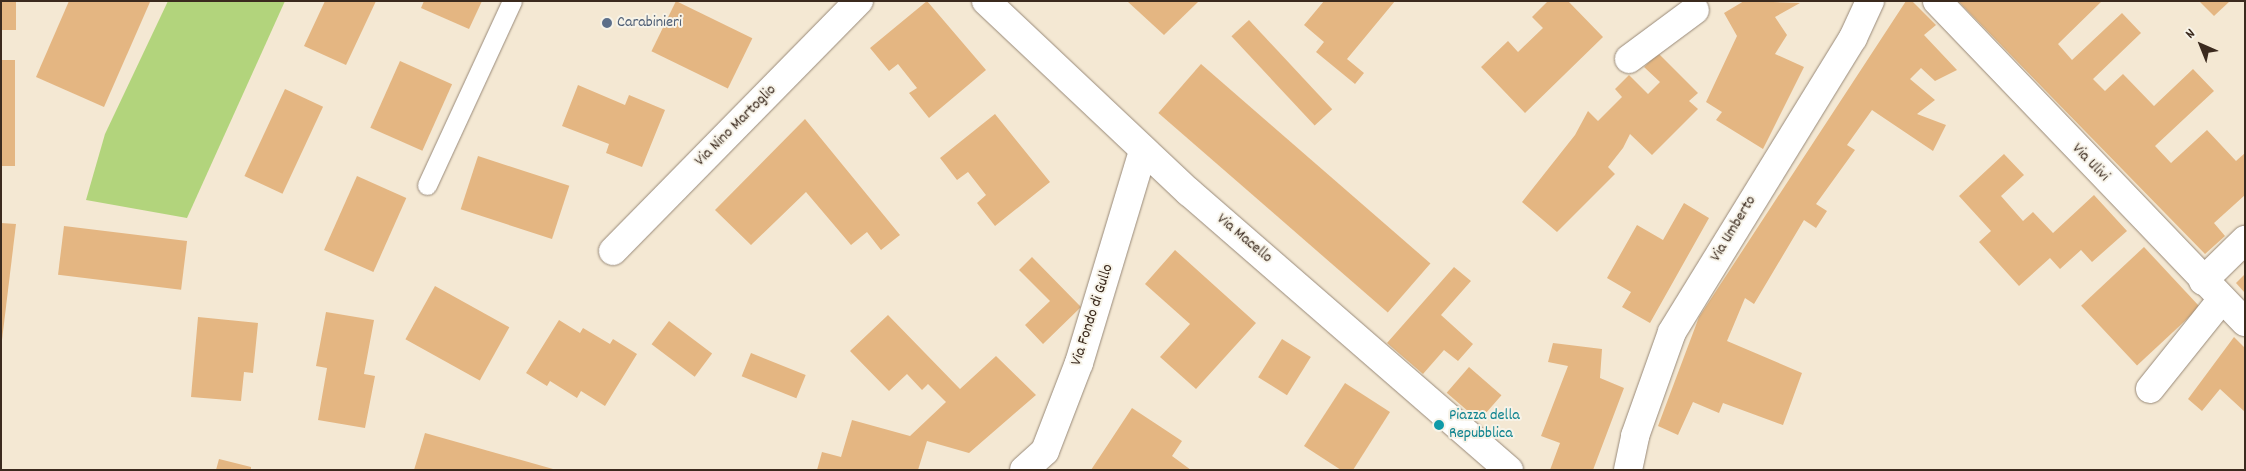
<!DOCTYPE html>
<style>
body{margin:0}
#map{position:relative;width:2246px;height:471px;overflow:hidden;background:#f4e8d3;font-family:Dekko,sans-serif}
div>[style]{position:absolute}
.green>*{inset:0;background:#b2d47c}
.building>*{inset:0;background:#e4b682;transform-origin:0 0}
.roads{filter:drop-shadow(0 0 1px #988978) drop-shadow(0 0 1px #988978)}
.lane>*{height:19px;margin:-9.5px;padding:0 9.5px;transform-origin:9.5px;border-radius:9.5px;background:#fff}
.street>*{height:28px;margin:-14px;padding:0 14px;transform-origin:14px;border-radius:14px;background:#fff}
.secondary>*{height:28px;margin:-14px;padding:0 14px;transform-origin:14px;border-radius:14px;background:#fff}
.dots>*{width:14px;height:14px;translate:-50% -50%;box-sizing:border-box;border:2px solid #f7f3e8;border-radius:50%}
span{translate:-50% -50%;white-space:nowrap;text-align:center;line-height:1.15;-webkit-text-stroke:4px #f7f3e8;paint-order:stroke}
.service-label{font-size:16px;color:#4e5e75}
.left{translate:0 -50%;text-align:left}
.street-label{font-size:16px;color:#3b2a1e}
.culture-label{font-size:16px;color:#0d838f}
.frame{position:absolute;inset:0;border:2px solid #3b2a1e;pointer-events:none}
.north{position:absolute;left:2176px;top:20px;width:50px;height:50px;-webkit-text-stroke:4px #f7f3e8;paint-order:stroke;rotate:316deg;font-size:14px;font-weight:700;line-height:20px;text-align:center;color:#3b2a1e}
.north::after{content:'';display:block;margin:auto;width:18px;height:22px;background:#3b2a1e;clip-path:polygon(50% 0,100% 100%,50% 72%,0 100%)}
</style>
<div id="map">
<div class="green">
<div style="clip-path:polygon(168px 1px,285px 1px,187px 218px,86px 200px,105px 134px)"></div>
</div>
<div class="building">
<div style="left:1px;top:1px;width:15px;height:29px"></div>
<div style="clip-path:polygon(69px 1px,150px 2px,104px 107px,36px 77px)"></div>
<div style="clip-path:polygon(325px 1px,376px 1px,346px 65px,304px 46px)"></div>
<div style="clip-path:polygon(424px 1px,482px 1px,469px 29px,421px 8px)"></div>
<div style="left:676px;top:1px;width:85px;height:56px;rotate:26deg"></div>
<div style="clip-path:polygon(927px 1px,986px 70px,929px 118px,909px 93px,917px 88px,898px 64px,889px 71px,870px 48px)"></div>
<div style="clip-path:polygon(1127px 1px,1199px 1px,1164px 35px)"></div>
<div style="clip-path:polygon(1324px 1px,1395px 1px,1347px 59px,1364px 73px,1355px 84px,1316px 52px,1324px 42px,1304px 25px)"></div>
<div style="clip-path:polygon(1548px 1px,1568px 1px,1603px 37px,1525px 113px,1481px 67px,1508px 41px,1518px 52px,1543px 28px,1532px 17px)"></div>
<div style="clip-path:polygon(1744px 1px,1800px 3px,1775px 17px,1787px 35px,1775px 54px,1804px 67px,1763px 149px,1716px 120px,1722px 112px,1706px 102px,1737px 36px,1724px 13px)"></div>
<div style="clip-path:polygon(1906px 1px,1912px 1px,1936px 25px,1924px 35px,1957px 70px,1935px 81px,1921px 68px,1910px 79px,1935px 100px,1917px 114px,1946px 125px,1933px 151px,1872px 110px,1847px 145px,1855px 150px,1816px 204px,1827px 211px,1816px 228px,1804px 220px,1754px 304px,1745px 298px,1727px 341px,1802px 373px,1783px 425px,1723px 403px,1719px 413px,1693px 402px,1678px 435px,1658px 426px,1699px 317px)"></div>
<div style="clip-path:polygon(1958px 1px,2102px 1px,2058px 44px,2072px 60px,2122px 13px,2141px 33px,2093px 79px,2105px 91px,2123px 74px,2154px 106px,2193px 69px,2214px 91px,2155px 146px,2171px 163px,2207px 130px,2236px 161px,2245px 153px,2245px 195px,2214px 223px,2225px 236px,2205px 254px)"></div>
<div style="clip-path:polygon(2199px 1px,2230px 1px,2214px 16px)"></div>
<div style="left:1249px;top:20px;width:122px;height:24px;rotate:47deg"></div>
<div style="clip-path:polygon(1658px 53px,1698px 93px,1689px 101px,1698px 109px,1652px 155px,1630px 134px,1623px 148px,1608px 167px,1615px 174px,1557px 232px,1522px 202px,1575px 135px,1588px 111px,1598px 121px,1622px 97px,1615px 89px,1629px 75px,1648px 94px,1660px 82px,1644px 67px)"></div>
<div style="left:1px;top:60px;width:14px;height:106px"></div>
<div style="left:400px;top:61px;width:57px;height:73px;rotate:24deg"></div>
<div style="left:1201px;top:64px;width:304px;height:65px;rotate:41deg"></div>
<div style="clip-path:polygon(578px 85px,625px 105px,629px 95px,665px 110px,642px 167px,606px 153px,609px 144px,562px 126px)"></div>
<div style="left:285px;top:89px;width:42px;height:96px;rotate:25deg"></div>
<div style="clip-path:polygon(995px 114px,1050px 182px,995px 226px,977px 203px,986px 195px,968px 172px,957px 180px,940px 158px)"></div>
<div style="clip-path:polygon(805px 119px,900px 235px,881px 250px,867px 232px,851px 245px,806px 192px,751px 245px,715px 210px)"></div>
<div style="clip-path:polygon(2004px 154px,2024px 175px,2001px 196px,2023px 221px,2033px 212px,2053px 233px,2094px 195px,2127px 231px,2092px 262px,2081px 250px,2060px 269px,2050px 258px,2019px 286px,1979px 242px,1991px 231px,1959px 196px)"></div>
<div style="left:478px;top:156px;width:96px;height:56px;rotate:18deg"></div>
<div style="left:357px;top:176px;width:54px;height:81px;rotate:24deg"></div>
<div style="clip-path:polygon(1684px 203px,1709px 218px,1650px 323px,1622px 307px,1631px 292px,1607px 278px,1637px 225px,1663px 240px)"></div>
<div style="clip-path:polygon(1px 223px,16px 224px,2px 340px,1px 340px)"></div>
<div style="left:64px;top:226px;width:124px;height:49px;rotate:7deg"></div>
<div style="left:2144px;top:247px;width:82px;height:86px;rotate:47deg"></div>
<div style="clip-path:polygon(1175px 250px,1256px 323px,1196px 389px,1160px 357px,1190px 324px,1145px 284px)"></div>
<div style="clip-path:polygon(1032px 257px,1081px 307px,1043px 344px,1025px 325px,1050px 301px,1019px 270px)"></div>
<div style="clip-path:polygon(1454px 267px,1471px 281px,1441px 315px,1473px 344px,1458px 361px,1444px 350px,1423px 374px,1387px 343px)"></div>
<div style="clip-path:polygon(2245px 274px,2245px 293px,2236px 283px)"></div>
<div style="left:435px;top:286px;width:85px;height:61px;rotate:29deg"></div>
<div style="clip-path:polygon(326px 312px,374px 320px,364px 374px,375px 376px,365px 428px,318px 420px,327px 368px,316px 366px)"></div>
<div style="clip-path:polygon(888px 315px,960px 389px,996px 356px,1036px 395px,969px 453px,927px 441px,918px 470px,817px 470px,822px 452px,841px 457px,852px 420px,910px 436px,946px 402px,928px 384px,922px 390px,907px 374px,889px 391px,850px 351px)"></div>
<div style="clip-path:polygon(198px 317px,258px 323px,253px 373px,244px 372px,241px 401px,191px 397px)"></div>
<div style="clip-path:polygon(559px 320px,580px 333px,583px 328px,610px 344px,613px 339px,637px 354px,605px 406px,581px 391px,577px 398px,550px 381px,547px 386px,526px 373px)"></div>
<div style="left:669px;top:321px;width:54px;height:29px;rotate:37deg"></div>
<div style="clip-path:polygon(2234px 337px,2245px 348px,2245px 412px,2220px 389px,2202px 411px,2188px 399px)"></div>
<div style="left:1282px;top:339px;width:34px;height:45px;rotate:32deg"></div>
<div style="clip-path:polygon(1553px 343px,1602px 349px,1600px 378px,1624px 388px,1593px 470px,1550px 470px,1560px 443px,1541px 436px,1568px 366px,1548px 362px)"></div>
<div style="left:751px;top:353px;width:59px;height:25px;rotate:22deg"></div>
<div style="left:1469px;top:367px;width:43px;height:34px;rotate:41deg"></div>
<div style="clip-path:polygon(1345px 383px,1390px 412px,1353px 470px,1341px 470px,1304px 446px)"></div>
<div style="clip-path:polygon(1132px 408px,1182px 441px,1172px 456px,1191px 470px,1091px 470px)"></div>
<div style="clip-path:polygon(425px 433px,553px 469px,552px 470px,414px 470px)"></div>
<div style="clip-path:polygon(219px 459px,251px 467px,251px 470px,216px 470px)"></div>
</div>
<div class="roads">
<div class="lane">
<div style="left:427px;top:185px;width:203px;rotate:-65.2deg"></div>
</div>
<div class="street">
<div style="left:1629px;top:59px;width:82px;rotate:-36.6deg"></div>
<div style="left:613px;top:251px;width:351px;rotate:-45.5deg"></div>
<div style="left:2203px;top:281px;width:59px;rotate:-44.3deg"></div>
<div style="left:2150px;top:389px;width:115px;rotate:-51.3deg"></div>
<div style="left:1024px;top:470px;width:28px;rotate:-42deg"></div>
<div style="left:1045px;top:451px;width:94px;rotate:-68.9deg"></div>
<div style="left:1079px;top:363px;width:221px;rotate:-73.2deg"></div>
</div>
<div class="secondary">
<div style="left:986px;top:1px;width:279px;rotate:43.3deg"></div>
<div style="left:1189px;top:192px;width:424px;rotate:41deg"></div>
<div style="left:1937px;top:1px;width:445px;rotate:46.2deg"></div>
<div style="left:1628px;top:470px;width:35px;rotate:-78deg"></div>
<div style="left:1635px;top:436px;width:110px;rotate:-70.4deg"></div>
<div style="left:1672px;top:332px;width:345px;rotate:-58.4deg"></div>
<div style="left:1853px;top:38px;width:41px;rotate:-65.3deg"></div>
</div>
</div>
<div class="dots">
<div style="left:607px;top:23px;background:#5c6f8a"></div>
<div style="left:1439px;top:425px;background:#0f9aa8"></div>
</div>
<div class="service-label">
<span class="left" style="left:617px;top:23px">Carabinieri</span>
</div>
<div class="street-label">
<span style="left:736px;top:126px;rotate:-45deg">Via Nino Martoglio</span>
<span style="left:2090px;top:163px;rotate:46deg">Via Ulivi</span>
<span style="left:1734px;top:229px;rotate:-59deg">Via Umberto</span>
<span style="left:1244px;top:239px;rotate:40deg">Via Macello</span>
<span style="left:1093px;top:315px;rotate:-72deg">Via Fondo di Gullo</span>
</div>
<div class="culture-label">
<span class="left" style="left:1449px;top:425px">Piazza della<br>Repubblica</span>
</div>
<div class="frame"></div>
<div class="north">N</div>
</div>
